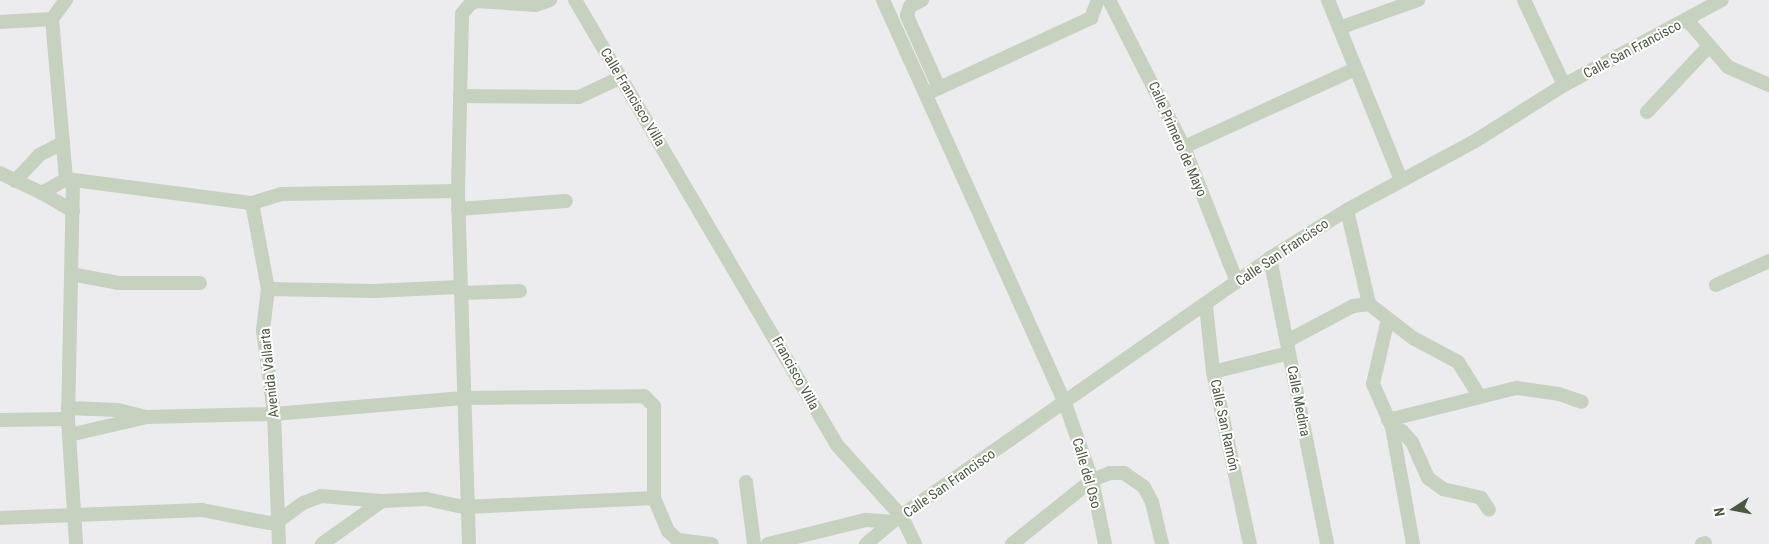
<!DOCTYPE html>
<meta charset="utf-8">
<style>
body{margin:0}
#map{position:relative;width:1769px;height:544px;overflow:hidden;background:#ecebee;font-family:"Roboto Condensed",sans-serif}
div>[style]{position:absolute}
.street>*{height:14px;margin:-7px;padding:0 7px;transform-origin:7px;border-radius:7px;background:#c7d1bf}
span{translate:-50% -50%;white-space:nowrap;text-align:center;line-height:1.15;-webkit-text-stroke:4px #fff;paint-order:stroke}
.street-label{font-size:14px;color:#4d5844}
.north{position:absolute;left:1709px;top:484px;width:50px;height:50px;-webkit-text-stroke:4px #fff;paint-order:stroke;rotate:259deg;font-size:14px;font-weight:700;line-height:20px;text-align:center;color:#4d5844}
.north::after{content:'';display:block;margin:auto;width:18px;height:22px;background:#4d5844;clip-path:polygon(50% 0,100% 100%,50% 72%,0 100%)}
</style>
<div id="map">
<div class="street">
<div style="left:575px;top:0;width:516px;rotate:59.51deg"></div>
<div style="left:837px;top:445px;width:97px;rotate:47.9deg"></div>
<div style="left:902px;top:517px;width:30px;rotate:64deg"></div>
<div style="left:883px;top:0;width:442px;rotate:65.7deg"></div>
<div style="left:1065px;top:403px;width:82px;rotate:70.7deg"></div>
<div style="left:1092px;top:480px;width:65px;rotate:78.5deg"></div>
<div style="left:922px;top:0;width:13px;rotate:153deg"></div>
<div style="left:910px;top:6px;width:10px;rotate:107deg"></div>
<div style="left:907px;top:16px;width:79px;rotate:66deg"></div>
<div style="left:1109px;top:0;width:165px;rotate:63deg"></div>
<div style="left:1184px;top:147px;width:145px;rotate:68.6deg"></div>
<div style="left:1328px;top:0;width:194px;rotate:67.9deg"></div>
<div style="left:1524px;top:0;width:94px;rotate:64.8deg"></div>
<div style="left:52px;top:19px;width:161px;rotate:85deg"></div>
<div style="left:52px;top:19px;width:24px;rotate:-54deg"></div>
<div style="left:1687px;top:20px;width:62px;rotate:48.9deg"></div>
<div style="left:1728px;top:67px;width:45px;rotate:23.7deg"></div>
<div style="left:0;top:22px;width:52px;rotate:-3.3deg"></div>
<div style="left:1339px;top:28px;width:84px;rotate:-19.5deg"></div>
<div style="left:926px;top:94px;width:182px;rotate:-24.7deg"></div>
<div style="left:1091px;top:18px;width:19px;rotate:-69deg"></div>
<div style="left:460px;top:96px;width:119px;rotate:0.5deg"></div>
<div style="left:579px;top:97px;width:47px;rotate:-24.9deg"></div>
<div style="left:1647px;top:112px;width:89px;rotate:-46.8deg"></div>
<div style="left:1184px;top:147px;width:188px;rotate:-24.5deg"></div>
<div style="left:0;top:173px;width:47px;rotate:25.5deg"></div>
<div style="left:42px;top:193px;width:28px;rotate:-30deg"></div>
<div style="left:66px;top:179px;width:188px;rotate:7.4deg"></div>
<div style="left:252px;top:203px;width:31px;rotate:-17deg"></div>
<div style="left:282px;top:194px;width:176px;rotate:-1deg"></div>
<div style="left:15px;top:181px;width:35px;rotate:-47deg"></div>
<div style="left:39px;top:155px;width:27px;rotate:-27deg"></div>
<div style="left:73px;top:182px;width:237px;rotate:91.2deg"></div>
<div style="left:68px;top:419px;width:125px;rotate:86.3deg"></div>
<div style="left:42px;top:193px;width:36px;rotate:30deg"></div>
<div style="left:252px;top:203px;width:87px;rotate:79.5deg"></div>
<div style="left:268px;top:289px;width:41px;rotate:97deg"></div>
<div style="left:263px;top:330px;width:85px;rotate:82.5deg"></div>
<div style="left:274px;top:414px;width:130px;rotate:87.8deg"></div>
<div style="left:458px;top:209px;width:108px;rotate:-4.2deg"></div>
<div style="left:1347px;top:210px;width:97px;rotate:76.8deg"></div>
<div style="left:1270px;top:258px;width:292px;rotate:78.7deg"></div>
<div style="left:71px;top:274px;width:49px;rotate:10.6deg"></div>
<div style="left:119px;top:283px;width:81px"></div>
<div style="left:1716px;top:285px;width:58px;rotate:-24.4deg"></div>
<div style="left:268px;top:289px;width:106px;rotate:1.1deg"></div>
<div style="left:374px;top:291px;width:85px;rotate:-2.7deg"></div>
<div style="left:461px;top:293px;width:59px;rotate:-1.9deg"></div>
<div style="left:1206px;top:306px;width:66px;rotate:83.9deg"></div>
<div style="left:1213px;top:372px;width:176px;rotate:77.9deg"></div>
<div style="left:1388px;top:319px;width:67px;rotate:103deg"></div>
<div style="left:1373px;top:384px;width:47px;rotate:66.2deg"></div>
<div style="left:1392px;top:427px;width:119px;rotate:79.8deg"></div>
<div style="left:1287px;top:341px;width:75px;rotate:-27.9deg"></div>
<div style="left:1353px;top:306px;width:16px;rotate:-7deg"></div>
<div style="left:1369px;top:304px;width:56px;rotate:37.7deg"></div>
<div style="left:1413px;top:338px;width:51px;rotate:28.1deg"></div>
<div style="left:1458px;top:362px;width:41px;rotate:57.8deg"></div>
<div style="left:1480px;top:397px;width:38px;rotate:-14deg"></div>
<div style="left:1517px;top:388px;width:42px;rotate:8.1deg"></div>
<div style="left:1559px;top:394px;width:24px;rotate:19deg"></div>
<div style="left:1213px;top:372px;width:78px;rotate:-14deg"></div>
<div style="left:68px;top:408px;width:50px;rotate:2.3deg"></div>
<div style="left:118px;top:410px;width:29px;rotate:14deg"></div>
<div style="left:0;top:420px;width:68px;rotate:-0.8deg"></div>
<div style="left:1388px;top:420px;width:95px;rotate:-14deg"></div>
<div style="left:1392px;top:427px;width:11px;rotate:22deg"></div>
<div style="left:1402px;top:431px;width:15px;rotate:48deg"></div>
<div style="left:1412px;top:442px;width:39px;rotate:66deg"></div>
<div style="left:1428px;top:478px;width:19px;rotate:36deg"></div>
<div style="left:1443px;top:489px;width:39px;rotate:13deg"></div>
<div style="left:1481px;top:498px;width:14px;rotate:56deg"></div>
<div style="left:69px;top:435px;width:80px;rotate:-13deg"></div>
<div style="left:147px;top:417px;width:127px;rotate:-1.4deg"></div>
<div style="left:274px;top:414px;width:193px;rotate:-4.8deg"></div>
<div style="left:466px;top:398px;width:178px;rotate:-0.6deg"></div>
<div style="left:644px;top:396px;width:14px;rotate:45deg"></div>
<div style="left:654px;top:406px;width:92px;rotate:90deg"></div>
<div style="left:746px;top:482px;width:63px;rotate:82.6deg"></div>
<div style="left:0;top:518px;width:202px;rotate:-2.3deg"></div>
<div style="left:202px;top:510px;width:68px;rotate:11deg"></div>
<div style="left:269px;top:523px;width:8px;rotate:-7deg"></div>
<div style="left:277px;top:522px;width:32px;rotate:-36deg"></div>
<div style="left:303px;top:503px;width:19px;rotate:-21deg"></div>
<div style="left:321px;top:496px;width:61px;rotate:4.7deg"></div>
<div style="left:382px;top:501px;width:44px;rotate:-2.6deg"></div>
<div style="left:426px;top:499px;width:40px;rotate:12deg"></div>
<div style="left:465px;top:507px;width:189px;rotate:-2.7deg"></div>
<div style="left:654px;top:498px;width:36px;rotate:67deg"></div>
<div style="left:668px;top:531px;width:13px;rotate:42deg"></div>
<div style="left:678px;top:540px;width:34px;rotate:7deg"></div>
<div style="left:322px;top:544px;width:74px;rotate:-35.6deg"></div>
<div style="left:469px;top:544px;width:353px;rotate:-91.8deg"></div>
<div style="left:458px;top:191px;width:177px;rotate:-88.7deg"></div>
<div style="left:462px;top:14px;width:13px;rotate:-51deg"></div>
<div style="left:470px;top:4px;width:8px;rotate:-23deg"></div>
<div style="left:477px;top:1px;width:59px;rotate:3.9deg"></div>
<div style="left:536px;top:5px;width:15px;rotate:-20deg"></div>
<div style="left:768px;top:544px;width:101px;rotate:-13.8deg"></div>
<div style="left:866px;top:520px;width:26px;rotate:4deg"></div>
<div style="left:866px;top:544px;width:34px;rotate:-40deg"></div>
<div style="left:892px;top:522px;width:461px;rotate:-34.9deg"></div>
<div style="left:1270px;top:258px;width:91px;rotate:-31.9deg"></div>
<div style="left:1347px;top:210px;width:145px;rotate:-28.3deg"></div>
<div style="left:1475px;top:141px;width:105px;rotate:-32.2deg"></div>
<div style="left:1564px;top:85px;width:179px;rotate:-28.3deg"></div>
<div style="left:1012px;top:544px;width:102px;rotate:-38.7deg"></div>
<div style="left:1092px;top:480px;width:19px;rotate:-21deg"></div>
<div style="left:1110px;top:473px;width:14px"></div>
<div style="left:1124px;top:473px;width:24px;rotate:35deg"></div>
<div style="left:1144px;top:487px;width:17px;rotate:62deg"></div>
<div style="left:1152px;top:502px;width:43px;rotate:76.6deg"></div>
<div style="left:1702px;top:544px;width:3px;rotate:-18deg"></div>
</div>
<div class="street-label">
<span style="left:1632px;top:49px;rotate:-28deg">Calle San Francisco</span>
<span style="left:633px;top:97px;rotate:59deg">Calle Francisco Villa</span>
<span style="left:1178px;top:139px;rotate:66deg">Calle Primero de Mayo</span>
<span style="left:1282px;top:252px;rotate:-34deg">Calle San Francisco</span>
<span style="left:269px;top:373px;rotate:-96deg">Avenida Vallarta</span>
<span style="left:796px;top:373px;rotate:61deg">Francisco Villa</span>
<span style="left:1299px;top:401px;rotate:79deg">Calle Medina</span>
<span style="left:1225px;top:425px;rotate:78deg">Calle San Ramón</span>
<span style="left:1087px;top:473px;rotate:74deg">Calle del Oso</span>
<span style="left:949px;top:483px;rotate:-35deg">Calle San Francisco</span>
</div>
<div class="north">N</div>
</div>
